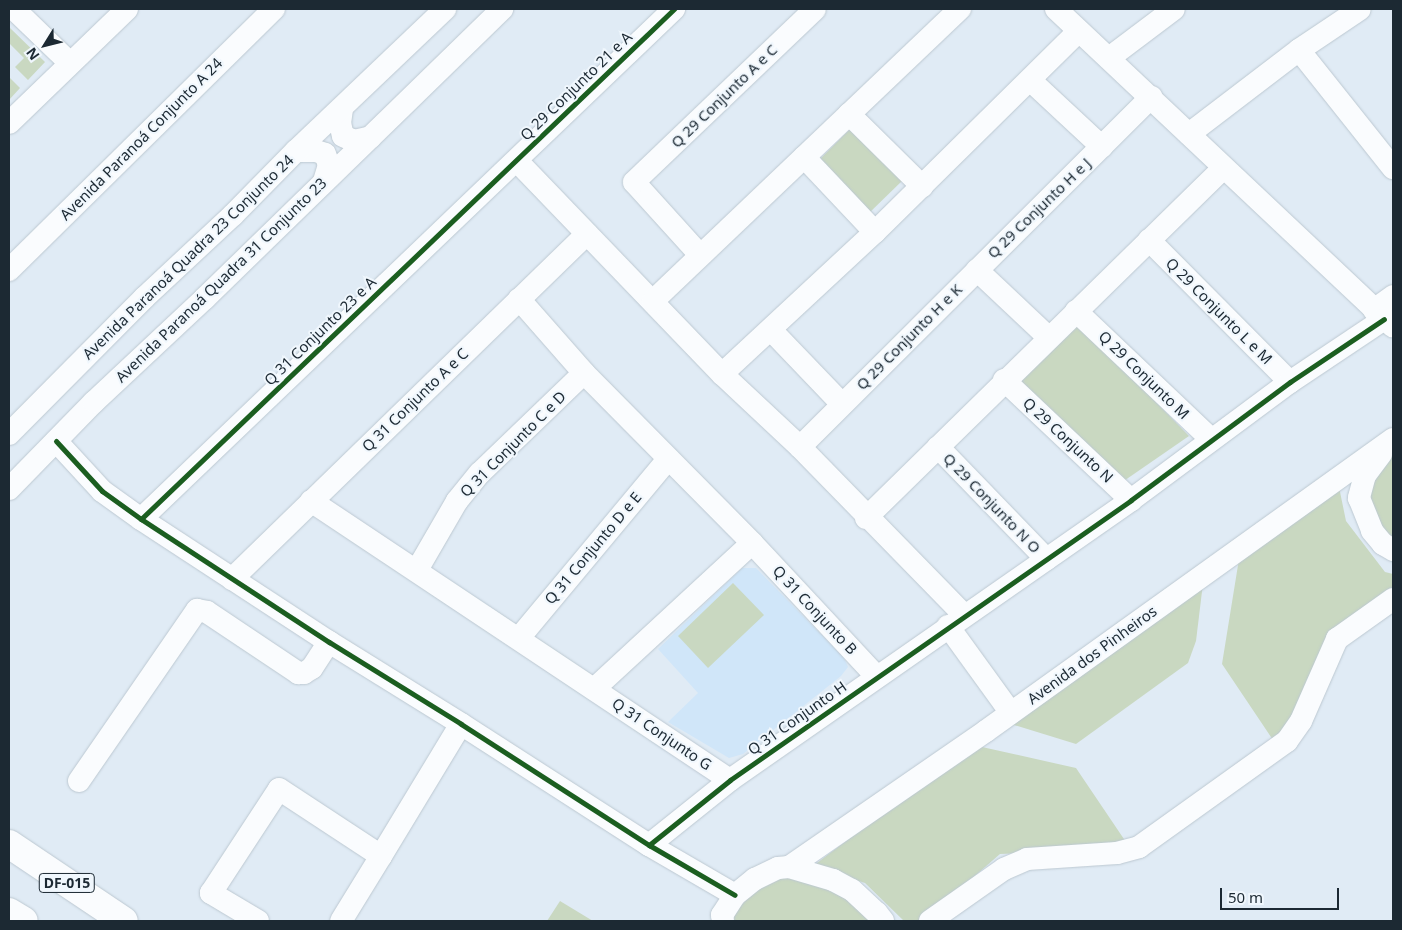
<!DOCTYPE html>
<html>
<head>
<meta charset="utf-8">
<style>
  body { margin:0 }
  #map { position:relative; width:1402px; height:930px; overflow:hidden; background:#e0ebf5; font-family:"Noto Sans",sans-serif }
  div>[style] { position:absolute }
  .built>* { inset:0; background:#d0e6f9 }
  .green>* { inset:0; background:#c9d8c1 }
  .roads { filter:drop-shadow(0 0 1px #bcc8d1) drop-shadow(0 0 1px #bcc8d1) }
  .minor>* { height:22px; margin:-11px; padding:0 11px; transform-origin:11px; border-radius:11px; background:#fafcfe }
  .major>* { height:28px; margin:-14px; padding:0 14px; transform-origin:14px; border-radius:14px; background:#fafcfe }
  .cycleway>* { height:5px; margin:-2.5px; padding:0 2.5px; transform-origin:2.5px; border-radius:2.5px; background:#1b5e20 }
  span { translate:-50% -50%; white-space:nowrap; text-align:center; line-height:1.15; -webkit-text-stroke:4px #f0f7fd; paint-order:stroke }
  .shield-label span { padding:1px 4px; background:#f0f7fd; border:1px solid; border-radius:4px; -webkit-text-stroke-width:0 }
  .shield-label { font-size:14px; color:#1c2933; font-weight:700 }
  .street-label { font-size:15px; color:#1c2933 }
  .frame { position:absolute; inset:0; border:10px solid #1c2933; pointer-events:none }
  .north { position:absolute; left:20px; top:20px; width:50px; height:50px; -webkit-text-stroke:4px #f0f7fd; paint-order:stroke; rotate:234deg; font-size:14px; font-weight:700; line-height:20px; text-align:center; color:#1c2933 }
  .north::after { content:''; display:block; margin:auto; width:18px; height:22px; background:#1c2933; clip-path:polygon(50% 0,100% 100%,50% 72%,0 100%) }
  .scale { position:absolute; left:1220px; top:888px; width:119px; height:22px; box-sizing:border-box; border:2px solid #1c2933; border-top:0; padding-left:6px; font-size:15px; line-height:18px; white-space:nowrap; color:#1c2933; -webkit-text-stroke:4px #f0f7fd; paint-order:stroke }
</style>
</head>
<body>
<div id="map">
  <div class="built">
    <i style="clip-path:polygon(742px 568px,756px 568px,844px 658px,848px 667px,841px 676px,743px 754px,729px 758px,668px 722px,698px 693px,658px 649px)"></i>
  </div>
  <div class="green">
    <i style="clip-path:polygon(9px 27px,45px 62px,28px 80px,15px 67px,24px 58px,9px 43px)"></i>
    <i style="clip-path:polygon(9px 77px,20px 88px,9px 100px)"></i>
    <i style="clip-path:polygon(853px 126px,904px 179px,866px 216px,815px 164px)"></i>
    <i style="clip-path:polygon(1074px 318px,1189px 436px,1118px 485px,1011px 381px)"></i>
    <i style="clip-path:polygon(1393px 451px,1393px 541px,1390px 539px,1366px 498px,1371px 475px)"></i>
    <i style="clip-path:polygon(1339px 487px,1346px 521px,1385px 572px,1393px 574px,1393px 595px,1340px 630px,1283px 755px,1222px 664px,1239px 559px)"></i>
    <i style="clip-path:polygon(1204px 575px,1196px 641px,1188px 663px,1076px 744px,1001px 721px)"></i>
    <i style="clip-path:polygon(733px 583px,764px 615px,708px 668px,678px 636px)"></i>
    <i style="clip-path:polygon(973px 745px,1076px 768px,1130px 848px,1000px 854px,923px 921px,904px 921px,865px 883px,813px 866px)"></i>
    <i style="clip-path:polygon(778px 874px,829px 884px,875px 921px,728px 921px,739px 898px)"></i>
    <i style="clip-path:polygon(560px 901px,593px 921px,547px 921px)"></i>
  </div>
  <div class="roads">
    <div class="minor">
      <i style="left:14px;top:9px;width:78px;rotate:44deg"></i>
      <i style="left:1056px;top:9px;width:463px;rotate:43.3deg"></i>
      <i style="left:1299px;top:50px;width:151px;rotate:51.5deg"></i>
      <i style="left:1109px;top:58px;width:81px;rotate:-37deg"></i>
      <i style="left:1030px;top:80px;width:98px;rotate:42.9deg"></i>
      <i style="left:342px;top:109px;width:14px;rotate:98deg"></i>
      <i style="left:340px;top:123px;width:13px;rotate:77deg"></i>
      <i style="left:343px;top:136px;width:12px;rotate:24deg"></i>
      <i style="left:354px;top:141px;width:17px;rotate:-13deg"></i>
      <i style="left:849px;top:114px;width:103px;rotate:44.6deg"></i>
      <i style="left:9px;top:123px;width:164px;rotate:-44deg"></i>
      <i style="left:1189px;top:134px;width:138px;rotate:-37.4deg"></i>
      <i style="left:1299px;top:50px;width:73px;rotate:-33.9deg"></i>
      <i style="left:296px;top:151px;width:20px"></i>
      <i style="left:316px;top:151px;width:9px;rotate:18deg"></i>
      <i style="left:325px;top:154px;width:12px;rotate:70deg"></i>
      <i style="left:329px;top:165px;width:17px;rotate:107deg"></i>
      <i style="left:804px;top:157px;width:103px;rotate:46.6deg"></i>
      <i style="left:517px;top:161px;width:296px;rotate:46.1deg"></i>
      <i style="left:722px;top:374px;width:107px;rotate:43.1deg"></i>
      <i style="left:800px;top:447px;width:235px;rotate:45.7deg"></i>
      <i style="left:1149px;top:240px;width:200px;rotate:45.2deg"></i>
      <i style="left:700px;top:255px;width:98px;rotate:-132.1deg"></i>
      <i style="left:634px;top:182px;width:250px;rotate:-43.7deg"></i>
      <i style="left:9px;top:270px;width:372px;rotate:-44.6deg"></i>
      <i style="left:977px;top:270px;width:98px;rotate:43.3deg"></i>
      <i style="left:519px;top:299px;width:98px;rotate:48.7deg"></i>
      <i style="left:584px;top:373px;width:239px;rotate:45.3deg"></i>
      <i style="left:752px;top:543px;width:183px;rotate:47deg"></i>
      <i style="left:653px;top:301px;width:424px;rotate:-43.6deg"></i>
      <i style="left:1374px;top:310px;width:24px;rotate:-36deg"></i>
      <i style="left:1076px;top:311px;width:186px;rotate:43.5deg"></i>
      <i style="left:771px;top:330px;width:103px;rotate:46.2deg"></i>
      <i style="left:722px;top:374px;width:209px;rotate:-42.9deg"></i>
      <i style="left:875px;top:232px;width:286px;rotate:-44.6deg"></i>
      <i style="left:1004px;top:380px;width:175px;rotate:43.4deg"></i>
      <i style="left:9px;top:434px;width:192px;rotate:-45.2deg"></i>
      <i style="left:144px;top:298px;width:122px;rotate:-43deg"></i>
      <i style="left:233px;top:215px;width:90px;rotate:-45.5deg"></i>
      <i style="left:296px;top:151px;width:206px;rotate:-43.6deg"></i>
      <i style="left:56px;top:441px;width:68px;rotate:47.4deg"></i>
      <i style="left:102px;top:491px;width:48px;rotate:35.7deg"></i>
      <i style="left:141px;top:519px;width:225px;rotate:33.2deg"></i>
      <i style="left:329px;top:642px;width:155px;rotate:31.8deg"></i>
      <i style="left:461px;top:724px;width:224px;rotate:32.8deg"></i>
      <i style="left:649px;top:845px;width:99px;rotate:30.2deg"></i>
      <i style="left:800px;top:447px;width:496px;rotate:-44.9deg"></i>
      <i style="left:938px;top:447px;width:156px;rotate:46deg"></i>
      <i style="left:1381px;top:454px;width:26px;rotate:127deg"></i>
      <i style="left:1365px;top:475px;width:24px;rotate:105deg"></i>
      <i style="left:1359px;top:498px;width:35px;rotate:68deg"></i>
      <i style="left:1372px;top:531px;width:17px;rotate:50deg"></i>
      <i style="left:1383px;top:544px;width:12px;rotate:31deg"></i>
      <i style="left:9px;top:489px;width:122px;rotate:-45.7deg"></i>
      <i style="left:94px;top:402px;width:151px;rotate:-43.1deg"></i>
      <i style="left:204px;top:299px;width:416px;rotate:-44.2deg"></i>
      <i style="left:311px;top:501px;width:503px;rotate:33.66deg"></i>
      <i style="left:866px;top:518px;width:500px;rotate:-44.4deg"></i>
      <i style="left:141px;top:519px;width:738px;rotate:-43.74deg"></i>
      <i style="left:417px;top:570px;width:80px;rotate:-59.9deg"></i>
      <i style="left:457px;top:501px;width:36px;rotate:-51deg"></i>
      <i style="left:480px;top:473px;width:144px;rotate:-43.9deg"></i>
      <i style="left:232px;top:579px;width:495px;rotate:-44.2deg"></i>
      <i style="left:948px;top:626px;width:107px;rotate:54.1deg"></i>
      <i style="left:519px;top:638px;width:233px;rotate:-50.2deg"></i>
      <i style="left:594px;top:689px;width:215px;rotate:-42.7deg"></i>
      <i style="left:79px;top:781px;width:208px;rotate:-55.4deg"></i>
      <i style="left:197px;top:610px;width:10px;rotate:11deg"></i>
      <i style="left:207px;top:612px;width:110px;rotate:33.8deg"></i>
      <i style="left:298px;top:673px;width:6px"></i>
      <i style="left:304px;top:673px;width:9px;rotate:-32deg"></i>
      <i style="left:312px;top:668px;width:31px;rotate:-57deg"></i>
      <i style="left:649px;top:845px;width:104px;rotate:-38.7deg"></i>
      <i style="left:730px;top:780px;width:489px;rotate:-34.9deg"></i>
      <i style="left:1131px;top:500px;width:198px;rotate:-36.6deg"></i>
      <i style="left:1290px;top:382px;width:113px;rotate:-33.8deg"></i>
      <i style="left:381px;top:856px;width:154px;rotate:-58.8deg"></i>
      <i style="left:789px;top:867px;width:239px;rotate:-34.6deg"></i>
      <i style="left:986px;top:731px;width:501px;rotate:-35.66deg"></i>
      <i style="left:258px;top:921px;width:55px;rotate:-149.2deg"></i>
      <i style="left:211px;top:893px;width:124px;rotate:-56.8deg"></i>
      <i style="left:279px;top:789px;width:122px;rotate:33.3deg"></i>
      <i style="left:381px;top:856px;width:76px;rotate:121.6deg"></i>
      <i style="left:723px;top:921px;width:6px;rotate:-99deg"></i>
      <i style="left:722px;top:915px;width:24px;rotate:-57deg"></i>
      <i style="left:735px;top:895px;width:26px;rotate:-39deg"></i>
      <i style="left:755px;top:879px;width:25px;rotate:-26deg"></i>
      <i style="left:778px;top:868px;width:11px;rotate:-5deg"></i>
      <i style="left:789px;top:867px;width:46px;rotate:16.5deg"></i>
      <i style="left:833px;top:880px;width:21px;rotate:28deg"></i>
      <i style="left:852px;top:890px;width:34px;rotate:43deg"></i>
      <i style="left:877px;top:913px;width:10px;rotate:53deg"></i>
      <i style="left:930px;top:921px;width:90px;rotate:-35.1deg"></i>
      <i style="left:1004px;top:869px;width:25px;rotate:-23deg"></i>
      <i style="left:1027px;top:859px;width:90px;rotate:-3.8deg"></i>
      <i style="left:1117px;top:853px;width:23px;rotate:-15deg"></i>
      <i style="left:1139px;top:847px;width:182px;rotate:-35.6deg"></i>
      <i style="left:1287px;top:741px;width:24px;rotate:-55deg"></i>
      <i style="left:1301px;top:721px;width:90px;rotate:-66.3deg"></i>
      <i style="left:1337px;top:639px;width:69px;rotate:-35.5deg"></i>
    </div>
    <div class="major">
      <i style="left:9px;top:844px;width:138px;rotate:33.8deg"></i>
      <i style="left:9px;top:912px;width:17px;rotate:31deg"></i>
    </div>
  </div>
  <div class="cycleway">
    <i style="left:56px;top:441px;width:68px;rotate:47.4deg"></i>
    <i style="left:102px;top:491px;width:48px;rotate:35.7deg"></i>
    <i style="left:141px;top:519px;width:225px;rotate:33.2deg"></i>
    <i style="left:329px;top:642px;width:155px;rotate:31.8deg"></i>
    <i style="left:461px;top:724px;width:224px;rotate:32.8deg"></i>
    <i style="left:649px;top:845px;width:99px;rotate:30.2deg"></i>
    <i style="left:141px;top:519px;width:738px;rotate:-43.74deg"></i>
    <i style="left:649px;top:845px;width:104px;rotate:-38.7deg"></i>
    <i style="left:730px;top:780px;width:489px;rotate:-34.9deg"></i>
    <i style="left:1131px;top:500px;width:198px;rotate:-36.6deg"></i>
    <i style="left:1290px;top:382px;width:113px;rotate:-33.8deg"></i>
  </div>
  <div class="shield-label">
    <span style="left:67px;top:883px">DF-015</span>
  </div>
  <div class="street-label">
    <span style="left:576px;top:86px;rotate:-44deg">Q 29 Conjunto 21 e A</span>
    <span style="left:724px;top:96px;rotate:-44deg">Q 29 Conjunto A e C</span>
    <span style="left:141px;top:139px;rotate:-45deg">Avenida Paranoá Conjunto A 24</span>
    <span style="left:1039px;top:208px;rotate:-44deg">Q 29 Conjunto H e J</span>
    <span style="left:188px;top:257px;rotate:-44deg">Avenida Paranoá Quadra 23 Conjunto 24</span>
    <span style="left:221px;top:280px;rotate:-44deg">Avenida Paranoá Quadra 31 Conjunto 23</span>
    <span style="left:1219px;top:311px;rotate:45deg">Q 29 Conjunto L e M</span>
    <span style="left:320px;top:331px;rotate:-44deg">Q 31 Conjunto 23 e A</span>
    <span style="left:909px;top:337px;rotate:-45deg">Q 29 Conjunto H e K</span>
    <span style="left:1144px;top:375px;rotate:44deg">Q 29 Conjunto M</span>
    <span style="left:415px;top:400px;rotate:-44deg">Q 31 Conjunto A e C</span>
    <span style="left:1068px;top:440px;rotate:43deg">Q 29 Conjunto N</span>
    <span style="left:513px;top:444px;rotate:-45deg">Q 31 Conjunto C e D</span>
    <span style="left:992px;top:503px;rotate:46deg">Q 29 Conjunto N O</span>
    <span style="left:593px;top:548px;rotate:-50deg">Q 31 Conjunto D e E</span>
    <span style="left:815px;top:610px;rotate:47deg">Q 31 Conjunto B</span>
    <span style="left:1092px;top:655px;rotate:-36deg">Avenida dos Pinheiros</span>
    <span style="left:797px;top:718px;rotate:-35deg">Q 31 Conjunto H</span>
    <span style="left:662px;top:734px;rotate:34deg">Q 31 Conjunto G</span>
  </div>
  <div class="frame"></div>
  <div class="north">N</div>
  <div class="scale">50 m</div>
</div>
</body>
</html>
